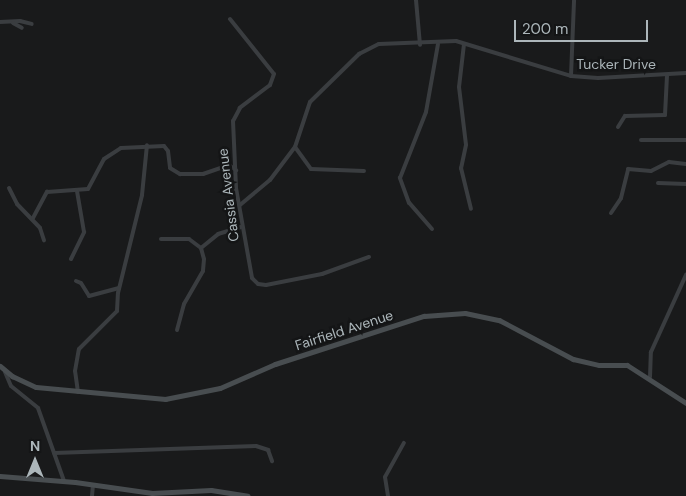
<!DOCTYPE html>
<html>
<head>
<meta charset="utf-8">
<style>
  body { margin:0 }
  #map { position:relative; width:686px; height:496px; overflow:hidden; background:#191a1b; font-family:"DM Sans",sans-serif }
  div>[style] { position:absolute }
  .street>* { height:4px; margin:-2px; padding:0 2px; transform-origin:2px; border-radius:2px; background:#3a3d40 }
  .secondary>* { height:5px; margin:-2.5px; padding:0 2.5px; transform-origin:2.5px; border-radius:2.5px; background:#484d50 }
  span { translate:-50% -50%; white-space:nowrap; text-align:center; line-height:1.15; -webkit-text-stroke:5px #141516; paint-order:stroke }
  .street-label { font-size:14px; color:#acb6ba }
  .north { position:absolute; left:10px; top:436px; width:50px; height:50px; -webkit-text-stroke:4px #141516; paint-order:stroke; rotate:0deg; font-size:14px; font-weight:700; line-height:20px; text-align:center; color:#acb6ba }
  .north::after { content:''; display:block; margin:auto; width:18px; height:22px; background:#acb6ba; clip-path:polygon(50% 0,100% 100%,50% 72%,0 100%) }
  .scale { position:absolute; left:514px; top:20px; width:134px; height:22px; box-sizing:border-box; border:2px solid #acb6ba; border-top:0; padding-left:6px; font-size:15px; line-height:18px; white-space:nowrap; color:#acb6ba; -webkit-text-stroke:4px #141516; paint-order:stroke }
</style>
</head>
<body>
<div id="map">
  <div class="street">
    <i style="left:416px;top:0;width:45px;rotate:84.9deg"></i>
    <i style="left:230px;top:19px;width:70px;rotate:51.3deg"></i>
    <i style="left:274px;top:74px;width:12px;rotate:110deg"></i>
    <i style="left:270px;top:85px;width:38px;rotate:143deg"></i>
    <i style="left:240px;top:108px;width:15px;rotate:118deg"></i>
    <i style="left:233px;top:121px;width:67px;rotate:87.4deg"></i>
    <i style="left:236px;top:188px;width:91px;rotate:79.9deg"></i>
    <i style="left:252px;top:278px;width:8px;rotate:45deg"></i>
    <i style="left:258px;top:284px;width:8px;rotate:7deg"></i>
    <i style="left:266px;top:285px;width:57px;rotate:-11.1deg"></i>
    <i style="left:322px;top:274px;width:50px;rotate:-19.9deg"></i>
    <i style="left:0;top:22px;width:20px;rotate:-3deg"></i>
    <i style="left:20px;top:21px;width:12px;rotate:14deg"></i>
    <i style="left:13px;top:23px;width:10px;rotate:29deg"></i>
    <i style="left:464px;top:44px;width:43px;rotate:96.6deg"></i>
    <i style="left:459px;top:87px;width:58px;rotate:83.1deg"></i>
    <i style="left:466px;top:145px;width:24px;rotate:102deg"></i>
    <i style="left:461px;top:168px;width:42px;rotate:76.3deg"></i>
    <i style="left:571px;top:76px;width:76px;rotate:-87.7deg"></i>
    <i style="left:618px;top:127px;width:13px;rotate:-58deg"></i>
    <i style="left:625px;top:116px;width:40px;rotate:-1.4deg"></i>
    <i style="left:665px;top:115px;width:40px;rotate:-87.1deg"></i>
    <i style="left:641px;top:140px;width:45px"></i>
    <i style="left:295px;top:147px;width:27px;rotate:54deg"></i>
    <i style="left:311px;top:169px;width:53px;rotate:2.2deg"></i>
    <i style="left:658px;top:183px;width:28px;rotate:2deg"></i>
    <i style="left:9px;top:188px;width:18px;rotate:63deg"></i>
    <i style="left:17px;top:204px;width:33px;rotate:46deg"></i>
    <i style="left:40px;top:228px;width:13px;rotate:72deg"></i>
    <i style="left:240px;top:205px;width:39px;rotate:-40deg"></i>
    <i style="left:270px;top:180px;width:41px;rotate:-52.9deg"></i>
    <i style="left:295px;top:147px;width:47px;rotate:-71.6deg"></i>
    <i style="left:310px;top:102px;width:69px;rotate:-44.4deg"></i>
    <i style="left:359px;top:54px;width:22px;rotate:-27deg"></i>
    <i style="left:379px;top:44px;width:77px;rotate:-2.2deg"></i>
    <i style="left:456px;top:41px;width:120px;rotate:16.9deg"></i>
    <i style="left:571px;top:76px;width:27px;rotate:4deg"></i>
    <i style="left:598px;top:78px;width:88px;rotate:-3.3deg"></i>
    <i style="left:611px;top:213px;width:18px;rotate:-56deg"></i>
    <i style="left:621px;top:198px;width:30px;rotate:-76deg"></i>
    <i style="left:628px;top:169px;width:23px;rotate:5deg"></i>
    <i style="left:651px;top:171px;width:20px;rotate:-27deg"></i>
    <i style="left:669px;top:162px;width:17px;rotate:7deg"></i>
    <i style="left:33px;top:218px;width:30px;rotate:-62deg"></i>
    <i style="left:47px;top:192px;width:41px;rotate:-4.2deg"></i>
    <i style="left:88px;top:189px;width:34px;rotate:-62deg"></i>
    <i style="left:104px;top:159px;width:20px;rotate:-33deg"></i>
    <i style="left:121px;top:148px;width:43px;rotate:-2.7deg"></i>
    <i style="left:164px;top:146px;width:6px;rotate:51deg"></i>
    <i style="left:168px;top:151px;width:17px;rotate:83deg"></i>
    <i style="left:170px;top:168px;width:12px;rotate:31deg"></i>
    <i style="left:180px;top:174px;width:23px"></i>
    <i style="left:203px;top:174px;width:28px;rotate:-19deg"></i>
    <i style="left:229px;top:165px;width:9px;rotate:36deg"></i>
    <i style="left:432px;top:229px;width:35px;rotate:-131deg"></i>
    <i style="left:409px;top:203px;width:27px;rotate:-110deg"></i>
    <i style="left:400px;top:178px;width:71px;rotate:-68.5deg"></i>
    <i style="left:426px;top:112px;width:69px;rotate:-80deg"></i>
    <i style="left:161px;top:239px;width:28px"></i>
    <i style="left:189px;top:239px;width:15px;rotate:37deg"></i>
    <i style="left:201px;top:248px;width:11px;rotate:75deg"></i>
    <i style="left:204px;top:259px;width:12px;rotate:95deg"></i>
    <i style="left:203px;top:271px;width:38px;rotate:120deg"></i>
    <i style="left:184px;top:304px;width:27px;rotate:105deg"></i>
    <i style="left:201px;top:248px;width:22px;rotate:-39deg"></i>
    <i style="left:218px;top:234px;width:24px;rotate:-17deg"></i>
    <i style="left:71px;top:259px;width:30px;rotate:-64deg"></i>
    <i style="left:84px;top:232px;width:42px;rotate:-99.7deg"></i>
    <i style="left:76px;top:281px;width:5px;rotate:22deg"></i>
    <i style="left:81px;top:283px;width:15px;rotate:58deg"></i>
    <i style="left:89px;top:296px;width:31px;rotate:-15deg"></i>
    <i style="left:5px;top:372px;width:15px;rotate:67deg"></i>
    <i style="left:11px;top:386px;width:35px;rotate:39deg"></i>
    <i style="left:38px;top:408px;width:77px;rotate:70.4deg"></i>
    <i style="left:650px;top:377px;width:25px;rotate:-88deg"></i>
    <i style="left:651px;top:352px;width:85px;rotate:-65.6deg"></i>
    <i style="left:78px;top:392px;width:21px;rotate:-98deg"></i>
    <i style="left:75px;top:371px;width:22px;rotate:-80deg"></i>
    <i style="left:79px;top:349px;width:54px;rotate:-45deg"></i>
    <i style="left:117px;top:311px;width:18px;rotate:-87deg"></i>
    <i style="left:118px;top:293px;width:101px;rotate:-76.2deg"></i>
    <i style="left:142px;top:195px;width:50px;rotate:-84.3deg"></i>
    <i style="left:54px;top:453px;width:202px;rotate:-2deg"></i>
    <i style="left:256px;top:446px;width:13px;rotate:18deg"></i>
    <i style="left:268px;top:450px;width:12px;rotate:70deg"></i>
    <i style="left:92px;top:496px;width:11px;rotate:-85deg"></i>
    <i style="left:388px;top:496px;width:19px;rotate:-99deg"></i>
    <i style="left:385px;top:477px;width:39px;rotate:-61deg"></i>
  </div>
  <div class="secondary">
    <i style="left:0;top:366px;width:16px;rotate:40deg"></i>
    <i style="left:12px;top:376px;width:26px;rotate:25deg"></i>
    <i style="left:36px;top:387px;width:130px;rotate:5.3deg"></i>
    <i style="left:165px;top:399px;width:56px;rotate:-11.3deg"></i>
    <i style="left:220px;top:388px;width:60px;rotate:-23.6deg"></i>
    <i style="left:275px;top:364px;width:157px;rotate:-17.9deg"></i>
    <i style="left:424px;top:316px;width:41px;rotate:-4.2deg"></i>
    <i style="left:465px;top:313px;width:35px;rotate:12deg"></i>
    <i style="left:499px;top:320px;width:84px;rotate:27.8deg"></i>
    <i style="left:573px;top:359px;width:27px;rotate:13deg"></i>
    <i style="left:599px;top:365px;width:28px"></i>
    <i style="left:627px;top:365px;width:70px;rotate:32.8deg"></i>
    <i style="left:0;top:476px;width:75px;rotate:4.6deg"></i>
    <i style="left:75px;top:482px;width:78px;rotate:8.1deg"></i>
    <i style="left:152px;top:493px;width:59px;rotate:-2.9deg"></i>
    <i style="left:211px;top:490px;width:37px;rotate:9deg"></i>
  </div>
  <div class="street-label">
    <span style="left:616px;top:64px">Tucker Drive</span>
    <span style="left:228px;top:195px;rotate:-97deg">Cassia Avenue</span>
    <span style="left:344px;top:330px;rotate:-18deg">Fairfield Avenue</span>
  </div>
  <div class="north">N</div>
  <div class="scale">200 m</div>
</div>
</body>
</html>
